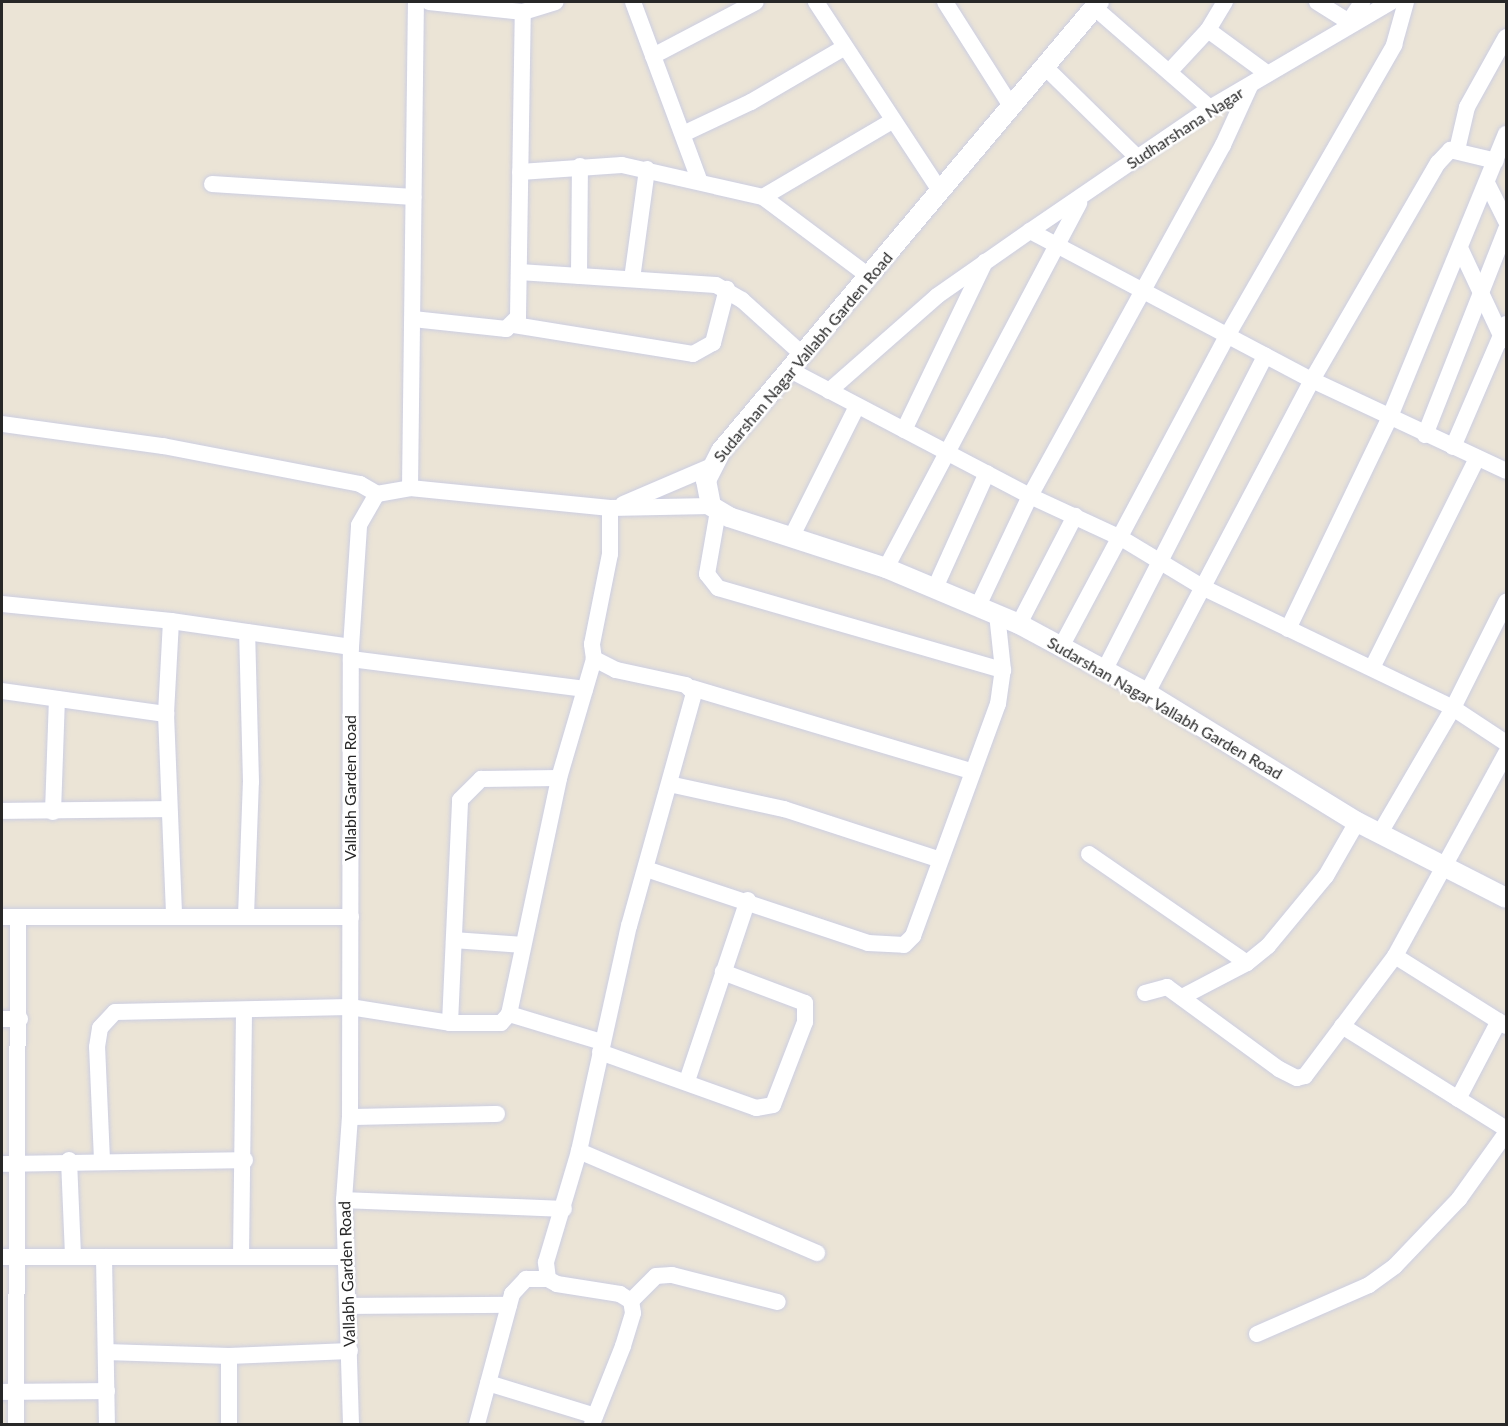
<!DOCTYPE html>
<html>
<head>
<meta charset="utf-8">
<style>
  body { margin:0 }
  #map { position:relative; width:1508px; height:1426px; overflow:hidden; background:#ebe4d6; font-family:Lato,sans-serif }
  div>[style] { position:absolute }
  .roads { filter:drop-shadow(0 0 2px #cccee2) drop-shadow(0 0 2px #cccee2) }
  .minor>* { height:16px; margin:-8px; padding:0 8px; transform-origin:8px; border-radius:8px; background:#fff }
  .tertiary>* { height:20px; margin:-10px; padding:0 10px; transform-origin:10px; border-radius:10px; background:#fff }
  span { translate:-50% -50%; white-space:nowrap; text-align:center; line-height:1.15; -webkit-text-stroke:5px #fff; paint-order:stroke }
  .street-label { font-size:16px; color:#272727 }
  .frame { position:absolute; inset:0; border:3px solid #272727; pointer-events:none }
</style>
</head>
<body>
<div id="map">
  <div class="roads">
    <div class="minor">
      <i style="left:429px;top:2px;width:95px;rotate:6.1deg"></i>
      <i style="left:523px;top:12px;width:34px;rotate:-17deg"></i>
      <i style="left:633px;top:2px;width:192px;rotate:69.6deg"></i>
      <i style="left:816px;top:2px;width:226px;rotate:56.7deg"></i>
      <i style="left:945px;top:2px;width:123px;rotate:57.6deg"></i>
      <i style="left:1317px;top:2px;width:38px;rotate:32deg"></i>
      <i style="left:1095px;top:8px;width:152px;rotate:41deg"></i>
      <i style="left:1346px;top:26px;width:29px;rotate:-56deg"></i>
      <i style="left:1208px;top:30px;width:74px;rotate:36.3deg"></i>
      <i style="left:653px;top:56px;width:116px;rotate:-27.7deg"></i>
      <i style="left:1044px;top:66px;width:132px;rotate:44.4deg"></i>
      <i style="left:1169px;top:72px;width:57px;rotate:-47.1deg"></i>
      <i style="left:1208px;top:30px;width:33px;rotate:-59deg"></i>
      <i style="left:683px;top:134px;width:75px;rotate:-25.2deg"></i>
      <i style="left:751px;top:102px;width:109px;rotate:-30.3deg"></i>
      <i style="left:1457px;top:150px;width:44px;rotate:-76.9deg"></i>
      <i style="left:1467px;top:107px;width:80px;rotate:-60.9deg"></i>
      <i style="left:520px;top:172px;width:102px;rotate:-3.9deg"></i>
      <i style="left:622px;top:165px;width:145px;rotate:12.8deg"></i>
      <i style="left:763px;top:197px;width:134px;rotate:36.8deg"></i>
      <i style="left:1487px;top:183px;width:42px;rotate:63.4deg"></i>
      <i style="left:212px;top:184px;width:202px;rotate:3.7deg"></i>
      <i style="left:763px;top:197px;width:150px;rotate:-30.5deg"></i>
      <i style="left:1030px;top:231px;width:218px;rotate:-34.3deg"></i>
      <i style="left:1210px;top:108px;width:210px;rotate:-30.4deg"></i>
      <i style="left:1460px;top:248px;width:102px;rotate:64.9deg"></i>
      <i style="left:519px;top:272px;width:197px;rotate:3.8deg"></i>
      <i style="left:716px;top:285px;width:30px;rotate:30deg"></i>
      <i style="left:742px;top:300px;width:82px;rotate:42deg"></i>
      <i style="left:579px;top:276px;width:110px;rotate:-89.5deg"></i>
      <i style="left:632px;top:279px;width:111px;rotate:-82.2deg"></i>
      <i style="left:413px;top:319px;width:94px;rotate:6.1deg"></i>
      <i style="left:506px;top:329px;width:17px;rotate:-45deg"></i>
      <i style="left:518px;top:317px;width:305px;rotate:-89.1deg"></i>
      <i style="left:514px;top:325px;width:181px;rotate:9.2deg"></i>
      <i style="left:693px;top:354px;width:23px;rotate:-29deg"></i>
      <i style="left:713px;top:343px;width:56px;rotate:-75.5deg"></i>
      <i style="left:790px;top:370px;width:271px;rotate:27.7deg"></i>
      <i style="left:1030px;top:496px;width:100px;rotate:24.8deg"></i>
      <i style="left:1121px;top:538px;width:97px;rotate:31.1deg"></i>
      <i style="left:1204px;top:588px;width:276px;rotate:25.7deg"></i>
      <i style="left:1453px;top:708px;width:64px;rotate:33.4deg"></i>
      <i style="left:829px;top:391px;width:144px;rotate:-41.3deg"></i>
      <i style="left:937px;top:296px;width:113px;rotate:-35deg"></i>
      <i style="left:1030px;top:231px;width:319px;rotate:27.9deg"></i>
      <i style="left:1312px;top:380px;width:214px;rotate:25.1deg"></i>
      <i style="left:2px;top:424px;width:162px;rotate:7.8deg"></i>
      <i style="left:163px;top:446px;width:201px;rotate:10.9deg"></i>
      <i style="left:360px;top:484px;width:20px;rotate:30deg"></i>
      <i style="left:904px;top:430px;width:187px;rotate:-64.3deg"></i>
      <i style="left:1425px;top:435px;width:221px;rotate:-68.5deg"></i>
      <i style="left:1453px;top:447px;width:134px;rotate:-66.7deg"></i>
      <i style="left:410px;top:488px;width:486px;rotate:-89.3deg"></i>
      <i style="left:623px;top:504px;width:97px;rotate:-23.1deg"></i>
      <i style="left:718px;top:511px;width:64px;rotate:99.9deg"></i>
      <i style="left:707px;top:574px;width:18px;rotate:52deg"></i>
      <i style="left:718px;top:588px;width:297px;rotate:16.1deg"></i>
      <i style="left:792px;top:536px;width:145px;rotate:-63.4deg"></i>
      <i style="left:886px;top:568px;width:413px;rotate:-62.1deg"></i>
      <i style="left:935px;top:588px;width:126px;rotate:-65.7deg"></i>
      <i style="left:2px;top:604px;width:170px;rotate:5.7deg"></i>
      <i style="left:171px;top:621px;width:182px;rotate:8.2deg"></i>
      <i style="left:978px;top:606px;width:122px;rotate:-64.7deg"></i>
      <i style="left:1030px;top:496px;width:401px;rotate:-61.2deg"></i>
      <i style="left:1223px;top:145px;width:65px;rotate:-65.4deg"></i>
      <i style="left:171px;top:621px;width:93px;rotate:93.1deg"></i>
      <i style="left:166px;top:714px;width:201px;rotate:87.7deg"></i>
      <i style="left:1019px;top:624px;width:122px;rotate:-62.6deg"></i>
      <i style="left:1288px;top:629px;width:233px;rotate:-64.3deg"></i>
      <i style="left:1389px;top:419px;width:308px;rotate:-67.7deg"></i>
      <i style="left:1061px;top:647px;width:353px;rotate:-61.9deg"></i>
      <i style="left:1227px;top:336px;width:336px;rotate:-60.1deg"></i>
      <i style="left:1394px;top:45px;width:45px;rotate:-74.4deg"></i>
      <i style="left:351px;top:659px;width:236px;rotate:7.3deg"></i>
      <i style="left:1372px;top:668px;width:235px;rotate:-63.4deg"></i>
      <i style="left:1105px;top:669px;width:352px;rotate:-62.9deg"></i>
      <i style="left:692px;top:688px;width:293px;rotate:16.6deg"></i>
      <i style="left:2px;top:691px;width:166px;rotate:8deg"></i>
      <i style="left:1147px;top:693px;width:354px;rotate:-62.2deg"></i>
      <i style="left:1312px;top:380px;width:251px;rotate:-59.9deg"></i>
      <i style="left:1438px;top:163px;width:18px;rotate:-47deg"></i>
      <i style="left:1450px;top:150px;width:47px;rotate:13.4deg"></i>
      <i style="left:669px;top:784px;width:118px;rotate:12.3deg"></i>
      <i style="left:784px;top:809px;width:162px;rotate:18deg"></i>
      <i style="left:2px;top:811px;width:165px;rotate:-0.7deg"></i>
      <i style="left:53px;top:812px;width:113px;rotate:-88deg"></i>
      <i style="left:1380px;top:833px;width:145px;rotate:-59.7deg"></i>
      <i style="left:1453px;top:708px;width:119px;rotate:-63.4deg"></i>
      <i style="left:1089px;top:854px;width:192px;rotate:34.6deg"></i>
      <i style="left:646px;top:869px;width:234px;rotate:18.4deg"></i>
      <i style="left:868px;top:943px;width:36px;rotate:3deg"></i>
      <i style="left:904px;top:945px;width:13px;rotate:-45deg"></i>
      <i style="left:913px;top:936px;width:247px;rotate:-69.9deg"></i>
      <i style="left:998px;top:704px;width:34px;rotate:-82deg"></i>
      <i style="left:1003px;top:670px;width:56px;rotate:-96.1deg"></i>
      <i style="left:246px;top:916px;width:134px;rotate:-87.9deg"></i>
      <i style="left:251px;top:782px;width:150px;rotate:-91.5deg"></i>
      <i style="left:2px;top:917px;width:349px"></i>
      <i style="left:454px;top:940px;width:69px;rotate:4.1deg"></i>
      <i style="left:1395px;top:956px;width:131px;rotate:32.2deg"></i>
      <i style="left:1145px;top:993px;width:23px;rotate:-15deg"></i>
      <i style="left:1167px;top:987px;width:139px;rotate:36.2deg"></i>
      <i style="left:1279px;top:1069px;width:20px;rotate:27deg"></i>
      <i style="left:1297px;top:1078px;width:8px;rotate:-14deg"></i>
      <i style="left:1305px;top:1076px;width:150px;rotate:-53.1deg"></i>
      <i style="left:1395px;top:956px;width:231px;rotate:-61.3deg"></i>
      <i style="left:1182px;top:997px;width:73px;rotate:-27.6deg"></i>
      <i style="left:1247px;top:963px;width:27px;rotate:-39deg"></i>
      <i style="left:1268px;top:946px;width:91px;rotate:-50.4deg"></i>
      <i style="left:1326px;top:876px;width:62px;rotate:-60.1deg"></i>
      <i style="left:509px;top:1014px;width:97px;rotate:16.8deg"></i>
      <i style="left:2px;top:1019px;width:18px"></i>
      <i style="left:450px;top:1023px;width:223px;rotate:-87.4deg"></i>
      <i style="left:460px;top:800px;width:30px;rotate:-45deg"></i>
      <i style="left:481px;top:779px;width:78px;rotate:-0.7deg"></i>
      <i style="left:559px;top:778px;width:124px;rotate:-73.6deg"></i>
      <i style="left:1342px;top:1026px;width:194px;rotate:32.1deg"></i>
      <i style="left:600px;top:1052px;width:166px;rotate:19.7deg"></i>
      <i style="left:756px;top:1108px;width:17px;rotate:-10deg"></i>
      <i style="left:773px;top:1105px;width:89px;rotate:-68.9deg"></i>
      <i style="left:805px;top:1022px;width:19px;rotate:-90deg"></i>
      <i style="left:805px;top:1003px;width:88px;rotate:-159.3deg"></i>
      <i style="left:687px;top:1081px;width:191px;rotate:-71.4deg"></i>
      <i style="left:1458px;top:1099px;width:88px;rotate:-62.3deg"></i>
      <i style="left:350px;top:1117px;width:147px;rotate:-1.2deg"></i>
      <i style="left:579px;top:1151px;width:259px;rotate:23.2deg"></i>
      <i style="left:69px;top:1160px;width:97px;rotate:87.6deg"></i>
      <i style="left:102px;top:1160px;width:113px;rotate:-92.5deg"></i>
      <i style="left:97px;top:1047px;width:19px;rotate:-81deg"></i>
      <i style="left:100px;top:1028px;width:22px;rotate:-47deg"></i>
      <i style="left:115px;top:1012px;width:235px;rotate:-1.2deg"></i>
      <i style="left:350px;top:1007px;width:101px;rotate:9.1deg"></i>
      <i style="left:450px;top:1023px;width:51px"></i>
      <i style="left:501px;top:1023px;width:12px;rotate:-48deg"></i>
      <i style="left:509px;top:1014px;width:241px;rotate:-78deg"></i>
      <i style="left:2px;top:1164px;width:243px;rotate:-0.9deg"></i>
      <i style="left:344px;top:1200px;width:220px;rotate:2.3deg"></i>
      <i style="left:2px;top:1257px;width:344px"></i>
      <i style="left:104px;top:1257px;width:167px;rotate:89deg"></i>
      <i style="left:241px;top:1257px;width:245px;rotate:-89.3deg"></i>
      <i style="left:631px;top:1301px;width:35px;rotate:-45deg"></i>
      <i style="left:656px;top:1276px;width:16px;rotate:-4deg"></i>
      <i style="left:672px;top:1275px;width:109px;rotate:14.3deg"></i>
      <i style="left:348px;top:1306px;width:161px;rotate:-0.4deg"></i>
      <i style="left:1257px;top:1334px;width:122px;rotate:-23.6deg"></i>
      <i style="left:1369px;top:1285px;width:32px;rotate:-36deg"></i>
      <i style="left:1395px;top:1266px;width:93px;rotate:-46.3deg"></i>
      <i style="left:1459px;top:1199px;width:81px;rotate:-54.5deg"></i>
      <i style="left:106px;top:1352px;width:123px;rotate:1.9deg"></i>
      <i style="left:229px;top:1356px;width:121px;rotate:-2.4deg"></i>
      <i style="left:229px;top:1356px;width:68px;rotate:90deg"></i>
      <i style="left:488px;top:1383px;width:112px;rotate:17.1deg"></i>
      <i style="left:2px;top:1392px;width:105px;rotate:-0.5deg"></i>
      <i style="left:16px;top:1424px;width:506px;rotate:-89.77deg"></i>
      <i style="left:351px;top:1424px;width:224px;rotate:-91.8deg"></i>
      <i style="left:344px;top:1200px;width:83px;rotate:-85.9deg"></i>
      <i style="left:350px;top:1117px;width:470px;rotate:-89.9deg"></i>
      <i style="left:351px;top:647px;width:122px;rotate:-86.2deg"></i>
      <i style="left:359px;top:525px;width:36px;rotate:-60deg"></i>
      <i style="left:377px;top:494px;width:34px;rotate:-10deg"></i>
      <i style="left:410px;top:488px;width:201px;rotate:5.7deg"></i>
      <i style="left:610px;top:508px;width:101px;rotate:-1.1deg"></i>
      <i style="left:477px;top:1424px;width:135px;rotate:-74.9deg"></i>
      <i style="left:512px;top:1294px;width:21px;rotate:-47deg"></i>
      <i style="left:526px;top:1279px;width:22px"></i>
      <i style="left:592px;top:1424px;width:84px;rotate:-68.3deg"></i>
      <i style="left:623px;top:1346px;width:34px;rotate:-73deg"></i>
      <i style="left:633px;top:1313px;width:12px;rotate:-99deg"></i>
      <i style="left:631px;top:1301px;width:13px;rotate:-148deg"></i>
      <i style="left:620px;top:1294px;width:64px;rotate:-171deg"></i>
      <i style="left:557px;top:1284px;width:10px;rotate:-151deg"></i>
      <i style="left:548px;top:1279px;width:17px;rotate:-97deg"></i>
      <i style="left:546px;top:1262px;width:116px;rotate:-73.4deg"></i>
      <i style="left:579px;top:1151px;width:230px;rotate:-77.5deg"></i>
      <i style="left:629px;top:926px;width:242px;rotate:-74.4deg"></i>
      <i style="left:694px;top:693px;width:11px;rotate:-135deg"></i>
      <i style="left:686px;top:685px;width:72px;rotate:-167.9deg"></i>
      <i style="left:616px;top:670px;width:25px;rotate:-153deg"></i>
      <i style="left:594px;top:659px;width:15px;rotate:-98deg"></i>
      <i style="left:592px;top:644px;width:92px;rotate:-78.7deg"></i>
      <i style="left:610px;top:554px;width:46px;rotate:-90deg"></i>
    </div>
    <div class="tertiary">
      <i style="left:1099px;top:2px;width:587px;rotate:130.09deg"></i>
      <i style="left:721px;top:451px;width:33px;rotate:117deg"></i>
      <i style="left:706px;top:480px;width:26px;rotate:79deg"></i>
      <i style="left:711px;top:506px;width:21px;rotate:31deg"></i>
      <i style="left:729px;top:517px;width:165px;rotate:18deg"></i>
      <i style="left:886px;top:568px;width:144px;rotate:22.8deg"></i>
      <i style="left:1019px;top:624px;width:145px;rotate:28.3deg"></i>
      <i style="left:1147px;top:693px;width:246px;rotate:31.6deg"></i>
      <i style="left:1357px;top:822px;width:167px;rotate:27deg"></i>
    </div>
  </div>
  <div class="street-label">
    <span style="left:1185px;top:128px;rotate:-33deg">Sudharshana Nagar</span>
    <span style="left:803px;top:357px;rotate:-50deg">Sudarshan Nagar Vallabh Garden Road</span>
    <span style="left:1165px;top:708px;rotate:30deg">Sudarshan Nagar Vallabh Garden Road</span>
    <span style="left:350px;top:788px;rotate:-90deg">Vallabh Garden Road</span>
    <span style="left:347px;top:1274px;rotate:-92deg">Vallabh Garden Road</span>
  </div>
  <div class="frame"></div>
</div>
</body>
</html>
